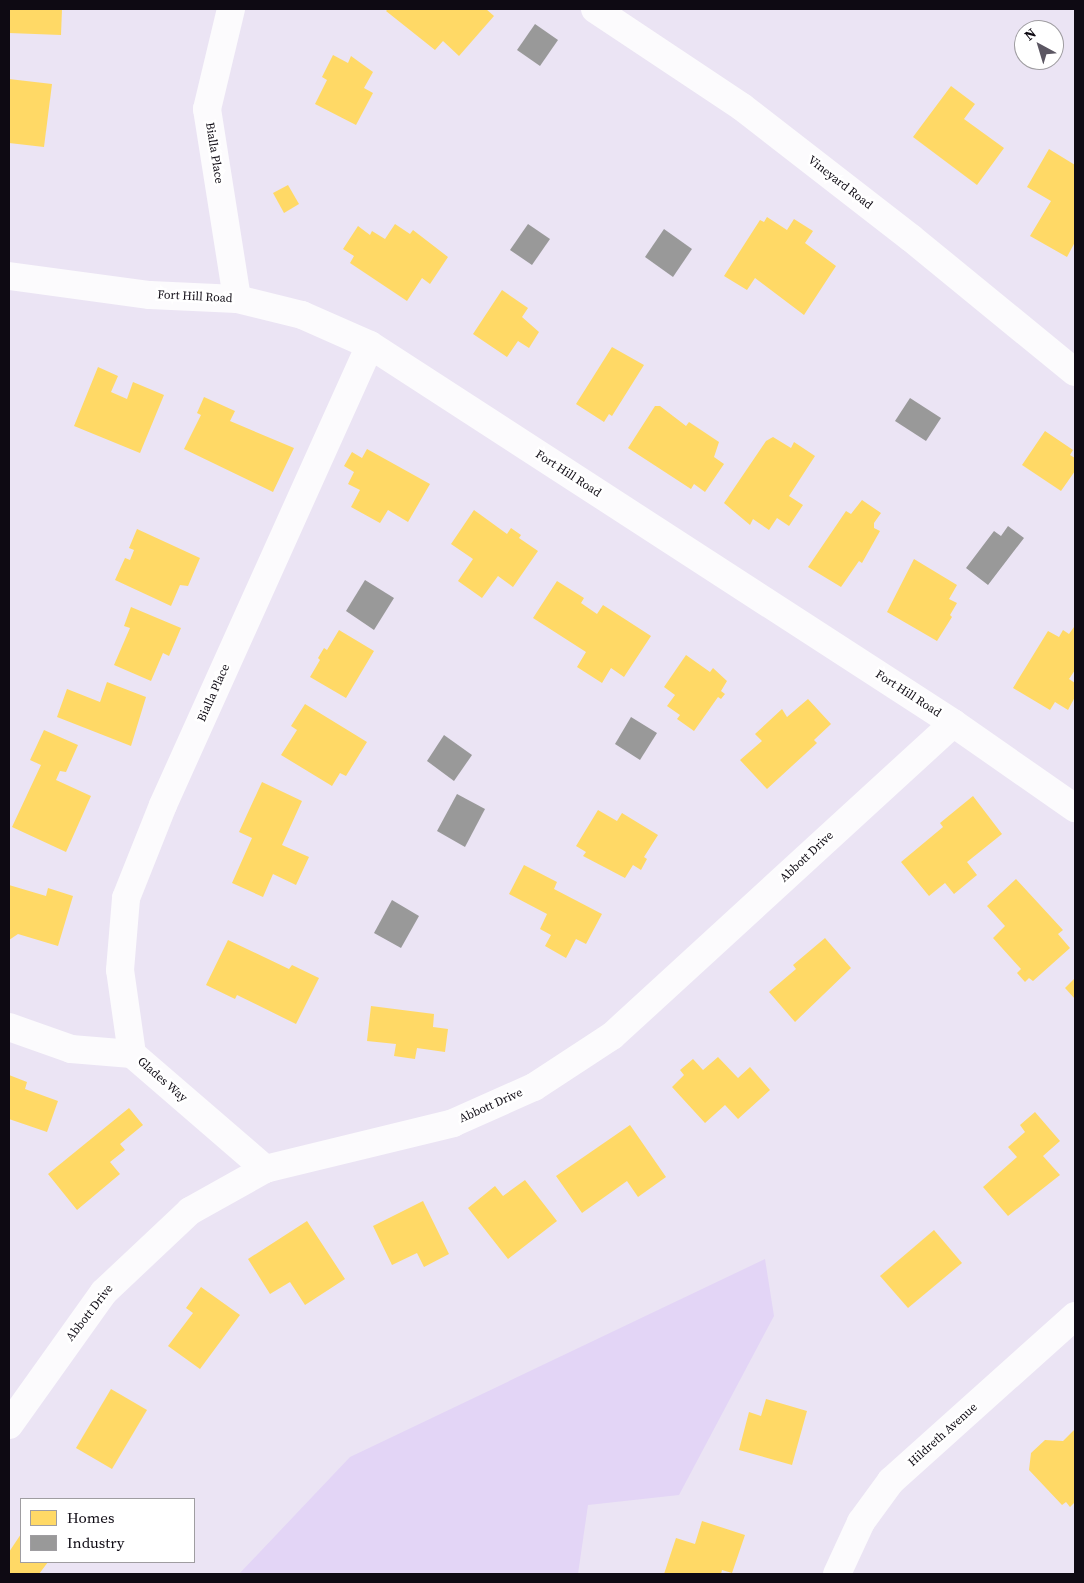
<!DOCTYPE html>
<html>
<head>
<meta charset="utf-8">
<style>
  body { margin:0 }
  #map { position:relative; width:1084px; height:1583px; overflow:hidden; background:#ebe4f4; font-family:"Source Serif 4",serif }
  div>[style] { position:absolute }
  .green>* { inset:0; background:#e3d5f6 }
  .homes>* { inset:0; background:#ffd966 }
  .industry>* { inset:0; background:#999 }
  .minor>* { height:28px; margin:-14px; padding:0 14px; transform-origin:14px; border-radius:14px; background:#fcfbfd }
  span { translate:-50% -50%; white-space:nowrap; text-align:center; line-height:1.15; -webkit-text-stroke:5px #fff; paint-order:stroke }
  .street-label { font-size:12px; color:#0e0a13 }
  .frame { position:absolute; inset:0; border:10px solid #0e0a13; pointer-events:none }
  .legend { position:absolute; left:20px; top:1498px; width:175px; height:65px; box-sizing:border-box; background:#fff; border:1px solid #9f9da1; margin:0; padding:6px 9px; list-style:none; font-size:15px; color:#0e0a13 }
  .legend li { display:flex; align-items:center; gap:10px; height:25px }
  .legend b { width:25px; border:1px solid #9f9da1 }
  .north { position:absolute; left:1014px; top:20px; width:50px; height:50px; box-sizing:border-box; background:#fff; border:1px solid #9f9da1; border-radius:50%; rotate:321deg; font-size:14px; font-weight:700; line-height:20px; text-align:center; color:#0e0a13 }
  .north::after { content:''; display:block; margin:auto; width:18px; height:22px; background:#5b5662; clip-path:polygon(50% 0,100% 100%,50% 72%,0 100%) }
</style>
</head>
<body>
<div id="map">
  <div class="green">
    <i style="clip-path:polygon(765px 1259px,774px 1316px,679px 1495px,588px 1505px,578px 1574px,239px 1574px,350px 1457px)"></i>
  </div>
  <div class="homes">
    <i style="clip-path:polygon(9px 9px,62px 9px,61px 35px,9px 33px)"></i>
    <i style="clip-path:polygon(388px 9px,486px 9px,494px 16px,459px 56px,443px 41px,435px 50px,386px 11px)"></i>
    <i style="clip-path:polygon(333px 55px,348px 63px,351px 56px,373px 72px,364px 88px,373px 93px,356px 125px,315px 104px,327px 80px,322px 77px)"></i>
    <i style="clip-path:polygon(9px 79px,52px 84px,44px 147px,9px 143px)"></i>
    <i style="clip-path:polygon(951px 86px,975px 104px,964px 119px,1004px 148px,977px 185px,913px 137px)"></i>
    <i style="clip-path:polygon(1049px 149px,1075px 165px,1075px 242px,1067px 257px,1030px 236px,1051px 201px,1027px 187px)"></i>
    <i style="clip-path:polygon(288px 185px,299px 204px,284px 213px,273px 193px)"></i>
    <i style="clip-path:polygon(767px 217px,787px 230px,794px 219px,813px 231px,805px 243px,836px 266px,804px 315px,755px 278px,747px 290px,724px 276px,760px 220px,764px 222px)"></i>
    <i style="clip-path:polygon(395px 224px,410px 234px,413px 230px,448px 257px,430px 284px,422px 278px,407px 301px,350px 263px,354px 256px,343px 249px,358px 226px,370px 235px,372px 231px,385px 239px)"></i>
    <i style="clip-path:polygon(502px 290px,528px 308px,522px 317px,539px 332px,529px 348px,518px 341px,507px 357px,473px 334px)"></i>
    <i style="clip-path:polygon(612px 347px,644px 365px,612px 416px,609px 414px,604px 422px,576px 404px)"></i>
    <i style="clip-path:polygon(98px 367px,118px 376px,111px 392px,127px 399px,133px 382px,164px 395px,140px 453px,74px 426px)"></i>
    <i style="clip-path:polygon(204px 397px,235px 411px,230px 421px,294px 448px,273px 492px,184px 449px,201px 415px,197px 413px)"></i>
    <i style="clip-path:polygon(655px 406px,660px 406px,686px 426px,689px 422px,719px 442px,714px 457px,724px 464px,705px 492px,694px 484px,691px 489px,628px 448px)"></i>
    <i style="clip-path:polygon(1045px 431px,1073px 450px,1070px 455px,1075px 458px,1075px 471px,1061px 491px,1022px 465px)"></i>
    <i style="clip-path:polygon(773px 437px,791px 448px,794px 442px,815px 456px,789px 496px,803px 505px,789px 526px,777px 518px,769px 530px,753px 519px,750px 525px,724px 503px,766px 441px)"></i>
    <i style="clip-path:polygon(367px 449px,430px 484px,408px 522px,388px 510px,380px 523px,351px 507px,360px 490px,348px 484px,354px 472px,344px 466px,352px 452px,362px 458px)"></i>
    <i style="clip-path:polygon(862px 500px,881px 513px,874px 523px,874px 528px,880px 531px,862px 563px,859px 561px,841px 587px,808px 567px,846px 511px,851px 514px)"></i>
    <i style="clip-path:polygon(474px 510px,507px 534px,511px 528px,521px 535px,519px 538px,538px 551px,513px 587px,498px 576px,482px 598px,458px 581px,473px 559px,451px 544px)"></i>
    <i style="clip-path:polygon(137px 529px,200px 558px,188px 586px,180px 585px,171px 606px,115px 580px,125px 558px,130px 560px,134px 550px,129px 548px)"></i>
    <i style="clip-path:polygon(914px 559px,957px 585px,949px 599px,957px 603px,950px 615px,952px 617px,937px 641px,887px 612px)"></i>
    <i style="clip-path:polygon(557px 581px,584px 598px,581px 603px,597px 614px,603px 605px,651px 636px,624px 677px,611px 668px,602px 683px,577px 667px,586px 652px,533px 618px)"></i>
    <i style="clip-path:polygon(131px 607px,181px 628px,169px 656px,163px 653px,151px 681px,114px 665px,130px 628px,124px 626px)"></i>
    <i style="clip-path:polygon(1074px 627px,1075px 670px,1069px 679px,1075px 683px,1075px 697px,1068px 710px,1055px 702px,1050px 710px,1013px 688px,1048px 631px,1059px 637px,1063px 630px,1069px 634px)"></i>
    <i style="clip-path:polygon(339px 630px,374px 651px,346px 698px,310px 677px,320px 660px,318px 658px,324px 648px,327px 650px)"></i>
    <i style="clip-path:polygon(686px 655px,710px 672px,713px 668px,727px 681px,721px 691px,725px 694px,721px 699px,718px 697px,694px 731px,677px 719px,680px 715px,667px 706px,675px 695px,664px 687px)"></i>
    <i style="clip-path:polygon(107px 682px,146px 697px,131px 746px,57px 717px,67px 689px,100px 702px)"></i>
    <i style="clip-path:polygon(808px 699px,831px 724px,814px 740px,817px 743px,767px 789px,740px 760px,762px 741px,755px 734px,782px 709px,787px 717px)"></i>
    <i style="clip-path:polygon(305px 704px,367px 742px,346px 776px,340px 773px,332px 786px,281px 755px,297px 730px,291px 726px)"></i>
    <i style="clip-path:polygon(44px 730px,78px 745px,66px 772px,60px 771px,56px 780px,91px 796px,66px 852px,12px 827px,41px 765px,30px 760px)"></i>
    <i style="clip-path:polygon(262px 782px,302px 801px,282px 845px,309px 857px,296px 885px,273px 874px,263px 897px,232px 883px,252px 838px,239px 832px)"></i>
    <i style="clip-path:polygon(973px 796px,1002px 834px,967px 862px,977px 875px,954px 894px,945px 883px,929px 896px,901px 862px,943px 827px,940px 823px)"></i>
    <i style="clip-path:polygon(598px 810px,617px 821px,622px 813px,658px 835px,644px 857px,647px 859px,641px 870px,633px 865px,625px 878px,583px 856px,586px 852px,576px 846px)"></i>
    <i style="clip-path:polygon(524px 865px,557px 882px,554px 889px,602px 914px,586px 944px,576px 939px,566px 958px,545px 946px,551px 935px,540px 929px,547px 914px,509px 894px)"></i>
    <i style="clip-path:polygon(1016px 879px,1063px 930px,1058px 934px,1070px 948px,1033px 981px,1029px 978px,1025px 982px,1017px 973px,1021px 969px,993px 938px,1005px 926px,987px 906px)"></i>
    <i style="clip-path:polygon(9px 885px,46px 896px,48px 888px,73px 896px,58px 946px,18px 934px,9px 940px)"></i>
    <i style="clip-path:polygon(825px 938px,851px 968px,795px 1022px,769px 992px,796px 969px,793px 965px)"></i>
    <i style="clip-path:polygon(228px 940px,289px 969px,292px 965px,319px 978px,296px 1024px,237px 995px,235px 999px,206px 985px)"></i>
    <i style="clip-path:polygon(1075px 978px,1075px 999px,1065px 988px)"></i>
    <i style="clip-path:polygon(371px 1006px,434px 1014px,433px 1027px,448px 1029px,445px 1052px,417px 1048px,415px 1059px,394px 1056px,396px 1044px,367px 1041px)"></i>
    <i style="clip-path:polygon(718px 1057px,738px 1078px,750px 1067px,770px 1090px,738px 1119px,725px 1105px,705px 1123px,672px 1087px,684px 1075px,680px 1070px,693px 1059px,703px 1070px)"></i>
    <i style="clip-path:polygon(9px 1075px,27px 1082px,25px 1089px,58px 1101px,47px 1132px,9px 1119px)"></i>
    <i style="clip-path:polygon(129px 1108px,143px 1125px,120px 1144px,125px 1150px,110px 1162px,120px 1174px,77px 1210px,48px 1174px)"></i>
    <i style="clip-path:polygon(1035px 1112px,1060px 1141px,1043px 1156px,1060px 1175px,1008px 1216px,983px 1187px,1017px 1157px,1008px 1147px,1025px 1132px,1020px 1125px)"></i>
    <i style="clip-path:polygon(630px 1125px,666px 1177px,638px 1197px,627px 1181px,582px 1213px,556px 1176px)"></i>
    <i style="clip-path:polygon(525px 1180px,557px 1221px,508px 1259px,468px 1208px,495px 1186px,503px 1196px)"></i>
    <i style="clip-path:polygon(423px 1201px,449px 1254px,424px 1267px,417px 1253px,392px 1265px,373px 1226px)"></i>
    <i style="clip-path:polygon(307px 1221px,345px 1279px,305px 1305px,290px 1282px,270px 1294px,248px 1259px)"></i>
    <i style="clip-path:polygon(934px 1230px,962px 1263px,908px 1308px,880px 1276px)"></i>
    <i style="clip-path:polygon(201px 1287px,240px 1315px,200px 1369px,168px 1346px,193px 1313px,186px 1308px)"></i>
    <i style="clip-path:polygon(111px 1389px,147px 1410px,112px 1469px,76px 1448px)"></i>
    <i style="clip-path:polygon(766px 1399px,807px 1411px,792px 1465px,739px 1450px,749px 1412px,761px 1416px)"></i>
    <i style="clip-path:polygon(1075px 1429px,1075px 1502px,1070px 1507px,1066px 1502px,1062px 1505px,1029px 1470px,1031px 1453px,1045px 1440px,1063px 1441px)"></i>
    <i style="clip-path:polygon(702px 1521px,745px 1535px,732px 1573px,722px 1570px,721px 1574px,664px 1574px,676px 1538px,695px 1544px)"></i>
    <i style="clip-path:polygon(21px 1534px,21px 1562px,48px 1562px,39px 1574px,9px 1574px,9px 1552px)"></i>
  </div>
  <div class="industry">
    <i style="clip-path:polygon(535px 24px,558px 40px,540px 66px,517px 50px)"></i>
    <i style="clip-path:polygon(528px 224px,550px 239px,532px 265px,510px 250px)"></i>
    <i style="clip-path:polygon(664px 229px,692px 249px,673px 277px,645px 257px)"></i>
    <i style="clip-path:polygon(910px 398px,941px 418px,926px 441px,895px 421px)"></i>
    <i style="clip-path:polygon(1008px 526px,1024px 538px,988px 585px,966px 568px,994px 531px,1001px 536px)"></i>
    <i style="clip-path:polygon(365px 580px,394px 598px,374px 630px,346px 611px)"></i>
    <i style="clip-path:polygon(631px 717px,657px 733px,640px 760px,615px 744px)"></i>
    <i style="clip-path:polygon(444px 735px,472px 755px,454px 781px,427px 761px)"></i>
    <i style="clip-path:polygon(457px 794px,485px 809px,465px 847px,437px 831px)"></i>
    <i style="clip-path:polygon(392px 900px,419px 916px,401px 948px,374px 933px)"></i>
  </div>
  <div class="minor">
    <i style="left:231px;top:9px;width:103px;rotate:103.5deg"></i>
    <i style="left:207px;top:109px;width:192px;rotate:81deg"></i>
    <i style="left:595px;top:9px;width:177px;rotate:33.7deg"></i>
    <i style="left:742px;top:107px;width:214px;rotate:37.8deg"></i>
    <i style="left:911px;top:238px;width:212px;rotate:39.3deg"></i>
    <i style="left:9px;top:276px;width:142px;rotate:7.7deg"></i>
    <i style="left:150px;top:295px;width:87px;rotate:2.6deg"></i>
    <i style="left:237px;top:299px;width:67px;rotate:13.8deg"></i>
    <i style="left:302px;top:315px;width:74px;rotate:23.8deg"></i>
    <i style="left:370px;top:345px;width:695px;rotate:32.96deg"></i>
    <i style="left:953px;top:723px;width:149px;rotate:34.9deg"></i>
    <i style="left:9px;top:1027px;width:66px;rotate:19.5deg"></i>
    <i style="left:71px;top:1049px;width:61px;rotate:4.7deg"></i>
    <i style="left:132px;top:1054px;width:176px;rotate:40.8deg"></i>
    <i style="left:132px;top:1054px;width:85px;rotate:-98.1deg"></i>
    <i style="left:120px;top:970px;width:72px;rotate:-85.2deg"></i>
    <i style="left:126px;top:898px;width:100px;rotate:-68.3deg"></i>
    <i style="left:163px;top:805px;width:504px;rotate:-65.77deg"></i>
    <i style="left:9px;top:1425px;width:163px;rotate:-54.5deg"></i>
    <i style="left:104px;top:1292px;width:118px;rotate:-43.3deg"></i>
    <i style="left:190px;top:1211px;width:86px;rotate:-29.2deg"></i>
    <i style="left:265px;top:1169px;width:194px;rotate:-13.7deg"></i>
    <i style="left:453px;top:1123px;width:89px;rotate:-24deg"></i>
    <i style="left:534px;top:1087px;width:93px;rotate:-33.2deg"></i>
    <i style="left:612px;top:1036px;width:463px;rotate:-42.5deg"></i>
    <i style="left:837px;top:1574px;width:57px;rotate:-65.2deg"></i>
    <i style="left:861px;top:1522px;width:51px;rotate:-53.8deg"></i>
    <i style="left:891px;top:1481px;width:247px;rotate:-41.9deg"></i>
  </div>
  <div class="street-label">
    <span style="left:214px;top:153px;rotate:81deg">Bialla Place</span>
    <span style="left:840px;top:183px;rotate:38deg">Vineyard Road</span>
    <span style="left:195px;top:297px;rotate:3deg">Fort Hill Road</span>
    <span style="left:568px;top:474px;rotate:33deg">Fort Hill Road</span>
    <span style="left:214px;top:693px;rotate:-66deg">Bialla Place</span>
    <span style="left:908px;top:694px;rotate:33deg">Fort Hill Road</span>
    <span style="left:807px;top:857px;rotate:-43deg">Abbott Drive</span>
    <span style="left:162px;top:1080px;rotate:41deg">Glades Way</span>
    <span style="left:491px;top:1106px;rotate:-24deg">Abbott Drive</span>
    <span style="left:90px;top:1313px;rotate:-52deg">Abbott Drive</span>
    <span style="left:943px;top:1435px;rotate:-42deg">Hildreth Avenue</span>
  </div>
  <div class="frame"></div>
  <ul class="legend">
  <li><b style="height:14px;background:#ffd966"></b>Homes</li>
  <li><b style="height:14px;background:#999"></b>Industry</li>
  </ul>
  <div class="north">N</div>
</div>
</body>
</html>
